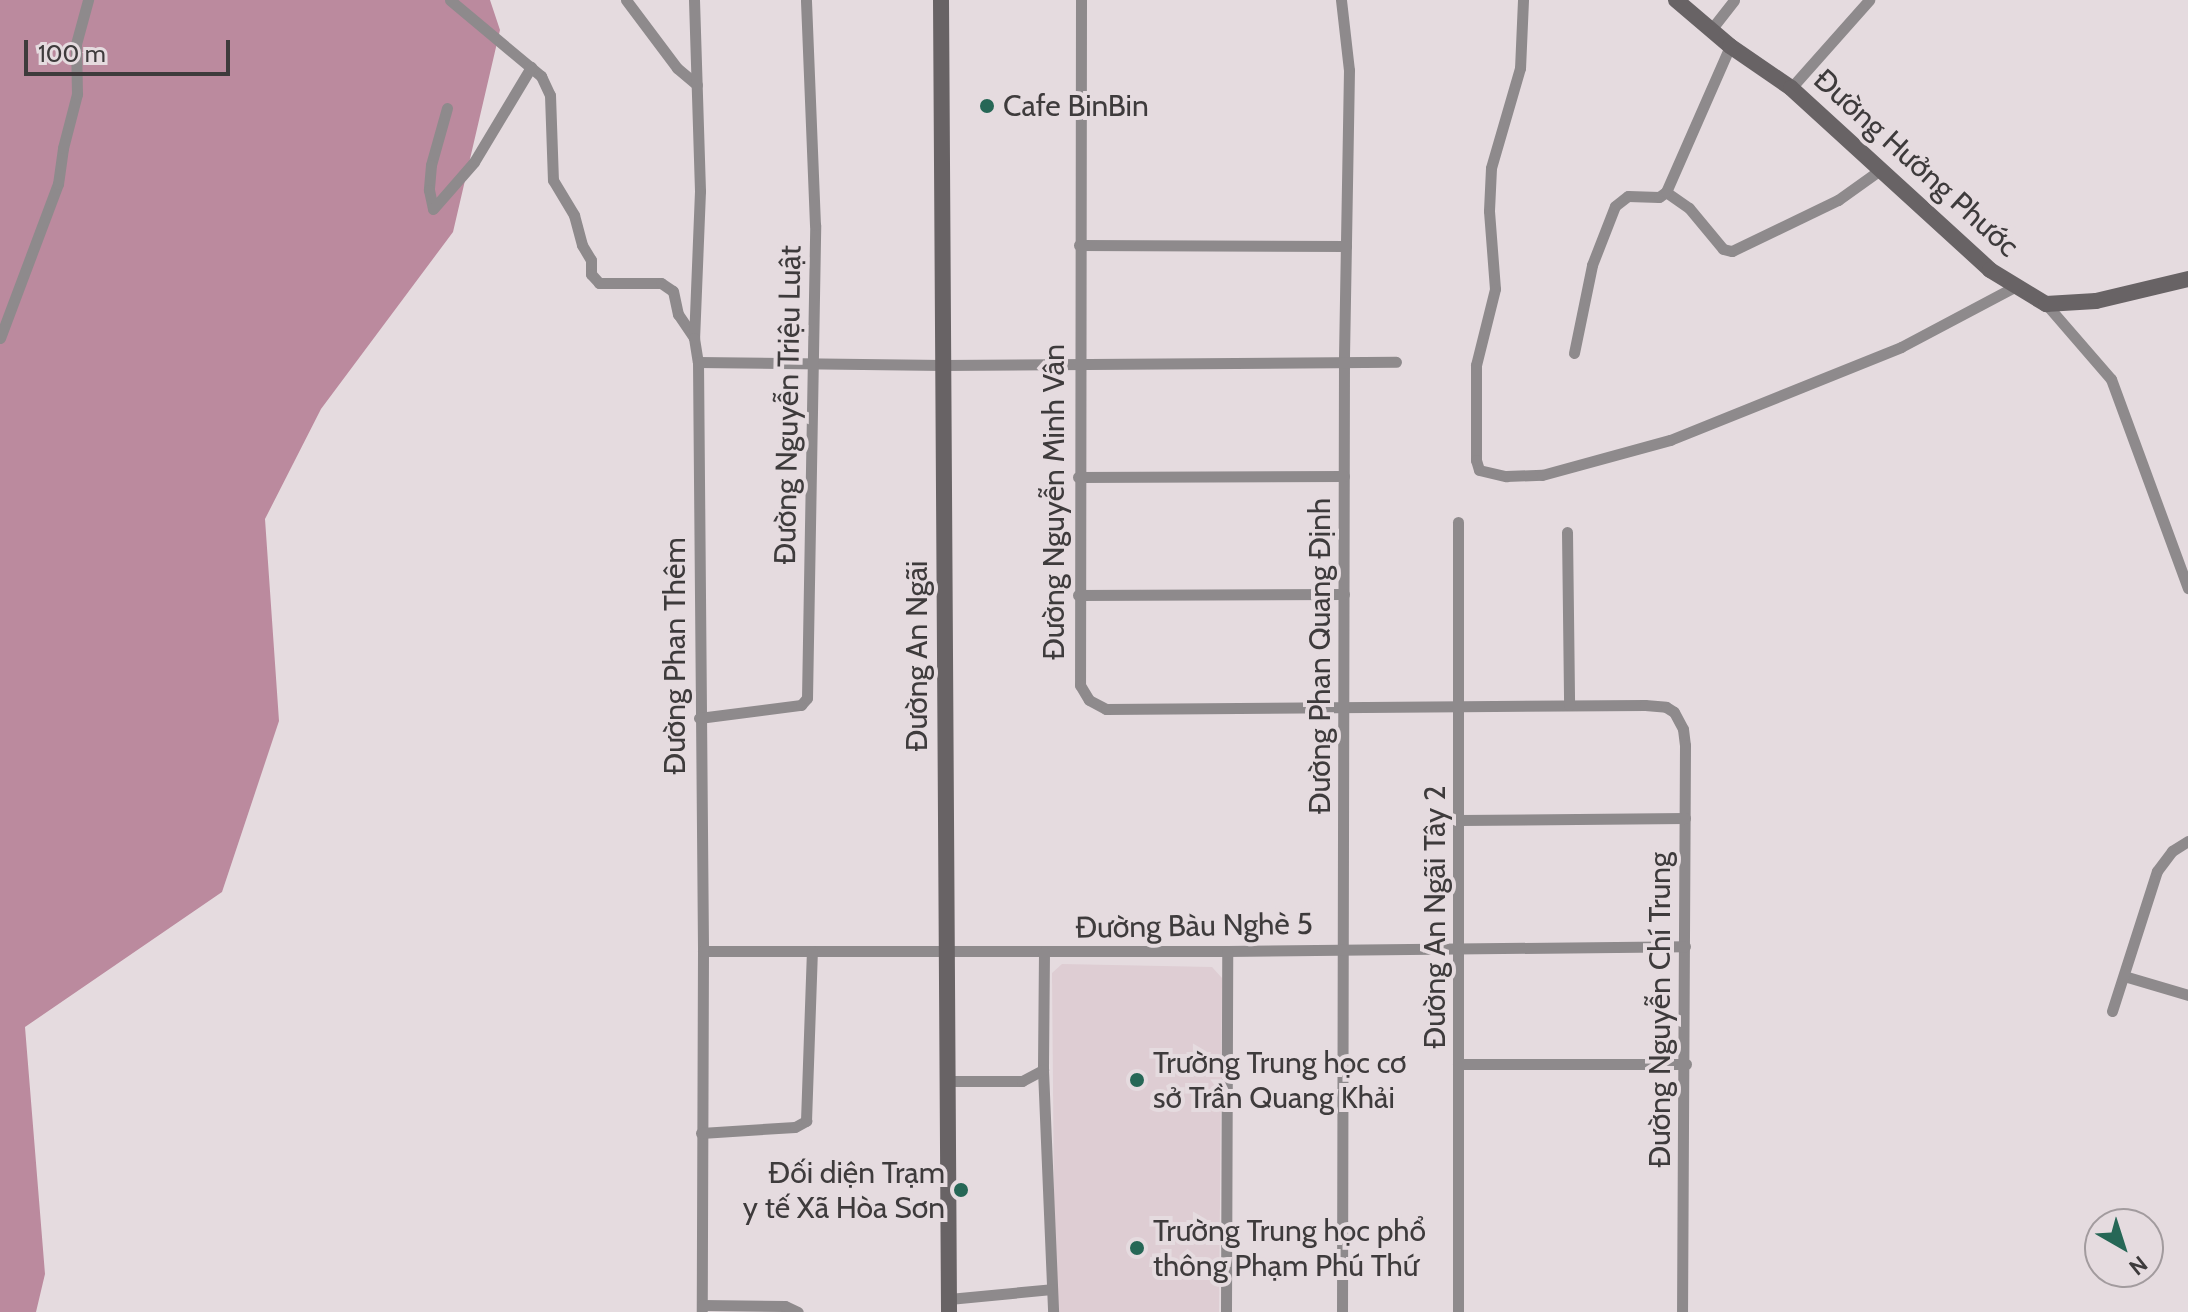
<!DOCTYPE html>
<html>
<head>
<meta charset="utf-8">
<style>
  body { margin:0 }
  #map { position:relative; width:2188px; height:1312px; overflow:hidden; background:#e5dbdf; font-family:Cabin,sans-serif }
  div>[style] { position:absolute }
  .built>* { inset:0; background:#decdd3 }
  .forest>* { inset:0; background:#bb8a9e }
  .street>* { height:11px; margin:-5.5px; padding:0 5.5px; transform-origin:5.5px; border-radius:5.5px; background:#8e8a8c }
  .secondary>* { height:16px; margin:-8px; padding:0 8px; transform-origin:8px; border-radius:8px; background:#686365 }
  .dots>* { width:22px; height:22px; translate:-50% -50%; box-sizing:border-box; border:4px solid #e5dbdf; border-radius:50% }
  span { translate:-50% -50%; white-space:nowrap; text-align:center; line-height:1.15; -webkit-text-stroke:8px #e5dbdf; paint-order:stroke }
  .poi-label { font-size:30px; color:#3e3b3c }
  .left { translate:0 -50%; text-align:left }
  .right { translate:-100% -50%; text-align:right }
  .street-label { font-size:30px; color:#3e3b3c }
  .north { position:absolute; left:2084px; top:1208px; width:80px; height:80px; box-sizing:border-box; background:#e5dbdf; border:2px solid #a29b9e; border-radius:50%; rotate:141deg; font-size:22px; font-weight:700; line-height:32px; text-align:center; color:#3e3b3c }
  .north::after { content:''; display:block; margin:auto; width:28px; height:36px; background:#266756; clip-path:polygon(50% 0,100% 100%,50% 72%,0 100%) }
  .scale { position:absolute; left:24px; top:40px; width:206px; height:36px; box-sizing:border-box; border:4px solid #3e3b3c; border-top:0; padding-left:10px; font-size:24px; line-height:28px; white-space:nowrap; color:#3e3b3c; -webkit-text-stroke:6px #e5dbdf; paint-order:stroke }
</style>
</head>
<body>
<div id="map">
  <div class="built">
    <i style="clip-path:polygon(1062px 964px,1212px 967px,1222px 978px,1219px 1312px,1055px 1312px,1052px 973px)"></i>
  </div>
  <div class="forest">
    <i style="clip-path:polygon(0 0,490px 0,500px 30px,453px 232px,321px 409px,265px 519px,279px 721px,222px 892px,25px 1027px,45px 1274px,36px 1312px,0 1312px)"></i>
  </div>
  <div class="street">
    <i style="left:450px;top:0;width:119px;rotate:39.9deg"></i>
    <i style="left:541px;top:76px;width:21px;rotate:65deg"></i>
    <i style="left:550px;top:95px;width:85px;rotate:88deg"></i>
    <i style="left:553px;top:180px;width:41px;rotate:59deg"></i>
    <i style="left:574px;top:215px;width:31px;rotate:75deg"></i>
    <i style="left:582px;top:245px;width:17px;rotate:59deg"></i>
    <i style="left:591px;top:260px;width:14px;rotate:90deg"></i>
    <i style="left:591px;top:274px;width:12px;rotate:48deg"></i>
    <i style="left:599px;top:283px;width:62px"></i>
    <i style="left:661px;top:283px;width:14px;rotate:34deg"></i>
    <i style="left:673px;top:291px;width:24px;rotate:78deg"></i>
    <i style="left:678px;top:314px;width:29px;rotate:56deg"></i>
    <i style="left:626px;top:0;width:85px;rotate:53.1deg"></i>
    <i style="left:677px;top:68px;width:26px;rotate:40deg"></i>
    <i style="left:694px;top:0;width:191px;rotate:88.2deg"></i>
    <i style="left:700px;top:191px;width:147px;rotate:92.3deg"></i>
    <i style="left:694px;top:338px;width:24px;rotate:81deg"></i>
    <i style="left:698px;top:362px;width:589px;rotate:89.51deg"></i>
    <i style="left:703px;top:951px;width:361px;rotate:90.2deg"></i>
    <i style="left:1081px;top:0;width:685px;rotate:90.08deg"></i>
    <i style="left:1080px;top:685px;width:17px;rotate:59deg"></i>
    <i style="left:1089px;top:700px;width:19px;rotate:28deg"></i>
    <i style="left:1106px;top:709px;width:539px;rotate:-0.43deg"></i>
    <i style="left:1645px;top:705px;width:21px;rotate:5deg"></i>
    <i style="left:1666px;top:707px;width:9px;rotate:32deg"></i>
    <i style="left:1674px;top:712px;width:19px;rotate:62deg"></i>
    <i style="left:1683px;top:729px;width:16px;rotate:83deg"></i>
    <i style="left:1685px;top:745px;width:567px;rotate:90.3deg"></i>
    <i style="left:1341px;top:0;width:70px;rotate:83.5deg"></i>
    <i style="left:1349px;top:70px;width:292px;rotate:91deg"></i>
    <i style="left:1344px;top:362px;width:950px;rotate:90.12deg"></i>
    <i style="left:1523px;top:0;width:68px;rotate:92.5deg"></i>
    <i style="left:1520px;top:68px;width:104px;rotate:106.2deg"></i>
    <i style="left:1491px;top:168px;width:43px;rotate:92.7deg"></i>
    <i style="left:1489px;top:211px;width:78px;rotate:85.6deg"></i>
    <i style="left:1495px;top:289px;width:78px;rotate:104deg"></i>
    <i style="left:1476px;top:365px;width:95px;rotate:90deg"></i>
    <i style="left:1476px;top:460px;width:10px;rotate:73deg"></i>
    <i style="left:1479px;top:470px;width:28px;rotate:13deg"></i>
    <i style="left:1506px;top:476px;width:36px;rotate:-2deg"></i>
    <i style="left:1542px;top:475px;width:133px;rotate:-15.3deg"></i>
    <i style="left:1670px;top:440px;width:249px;rotate:-21.9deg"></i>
    <i style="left:1901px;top:347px;width:130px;rotate:-27.9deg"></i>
    <i style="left:1710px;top:31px;width:39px;rotate:-52deg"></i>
    <i style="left:1791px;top:88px;width:118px;rotate:-48.4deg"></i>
    <i style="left:447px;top:108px;width:59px;rotate:105.7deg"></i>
    <i style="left:431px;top:165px;width:25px;rotate:95deg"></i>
    <i style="left:429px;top:190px;width:19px;rotate:78deg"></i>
    <i style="left:433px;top:209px;width:62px;rotate:-48.9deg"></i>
    <i style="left:474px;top:162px;width:111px;rotate:-59deg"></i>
    <i style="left:1666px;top:192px;width:28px;rotate:35deg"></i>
    <i style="left:1689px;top:208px;width:53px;rotate:50.3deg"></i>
    <i style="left:1723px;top:249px;width:9px;rotate:13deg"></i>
    <i style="left:1732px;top:251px;width:118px;rotate:-25.7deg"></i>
    <i style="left:1838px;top:200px;width:52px;rotate:-35.5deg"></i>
    <i style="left:1079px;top:245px;width:267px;rotate:0.2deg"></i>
    <i style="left:2046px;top:304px;width:99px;rotate:49.1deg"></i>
    <i style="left:2111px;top:379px;width:223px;rotate:69.8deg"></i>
    <i style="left:0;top:338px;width:165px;rotate:-69.4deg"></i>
    <i style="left:58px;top:184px;width:36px;rotate:-82deg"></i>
    <i style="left:63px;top:148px;width:56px;rotate:-75.5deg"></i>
    <i style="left:77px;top:94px;width:50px;rotate:-91.1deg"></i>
    <i style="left:76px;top:44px;width:46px;rotate:-74.7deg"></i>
    <i style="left:1574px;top:353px;width:90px;rotate:-78.4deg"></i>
    <i style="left:1592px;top:265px;width:63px;rotate:-68.7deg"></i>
    <i style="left:1615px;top:206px;width:16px;rotate:-38deg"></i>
    <i style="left:1628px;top:196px;width:31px;rotate:2deg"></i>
    <i style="left:1659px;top:197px;width:9px;rotate:-36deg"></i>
    <i style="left:1666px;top:192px;width:159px;rotate:-66.3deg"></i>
    <i style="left:698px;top:362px;width:245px;rotate:0.7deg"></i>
    <i style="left:943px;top:365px;width:453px;rotate:-0.4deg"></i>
    <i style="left:1078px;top:477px;width:266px;rotate:-0.2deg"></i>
    <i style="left:1567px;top:532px;width:173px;rotate:89.3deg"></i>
    <i style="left:1078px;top:595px;width:266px;rotate:-0.2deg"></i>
    <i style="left:699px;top:718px;width:103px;rotate:-7.3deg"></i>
    <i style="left:801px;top:705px;width:9px;rotate:-49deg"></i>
    <i style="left:807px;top:698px;width:473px;rotate:-89deg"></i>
    <i style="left:815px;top:225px;width:225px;rotate:-92.3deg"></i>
    <i style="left:1460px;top:820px;width:225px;rotate:-0.5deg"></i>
    <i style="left:703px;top:951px;width:524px"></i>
    <i style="left:1227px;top:951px;width:458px;rotate:-0.6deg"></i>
    <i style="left:1044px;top:952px;width:118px;rotate:90.5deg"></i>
    <i style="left:1043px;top:1070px;width:242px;rotate:87.6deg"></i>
    <i style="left:2124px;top:976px;width:67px;rotate:16.5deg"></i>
    <i style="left:2112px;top:1011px;width:147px;rotate:-72.2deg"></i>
    <i style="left:2157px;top:871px;width:25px;rotate:-53deg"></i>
    <i style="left:2172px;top:851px;width:19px;rotate:-32deg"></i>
    <i style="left:1458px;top:1064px;width:228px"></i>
    <i style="left:949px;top:1081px;width:73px"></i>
    <i style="left:1022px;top:1081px;width:24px;rotate:-28deg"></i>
    <i style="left:701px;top:1133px;width:94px;rotate:-3.7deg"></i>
    <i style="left:795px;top:1127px;width:13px;rotate:-29deg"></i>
    <i style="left:806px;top:1121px;width:170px;rotate:-88deg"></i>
    <i style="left:949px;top:1299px;width:103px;rotate:-5.5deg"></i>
    <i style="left:702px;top:1305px;width:83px;rotate:0.7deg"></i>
    <i style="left:785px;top:1306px;width:14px;rotate:25deg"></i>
    <i style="left:1226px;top:1312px;width:361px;rotate:-89.8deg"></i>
    <i style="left:1458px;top:1312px;width:790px;rotate:-90deg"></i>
  </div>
  <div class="secondary">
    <i style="left:941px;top:0;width:1312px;rotate:89.65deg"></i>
    <i style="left:1676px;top:0;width:71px;rotate:40.4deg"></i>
    <i style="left:1730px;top:46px;width:74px;rotate:34.5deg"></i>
    <i style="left:1791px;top:88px;width:270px;rotate:42.4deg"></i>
    <i style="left:1990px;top:270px;width:66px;rotate:31.3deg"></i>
    <i style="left:2046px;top:304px;width:50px;rotate:-3.4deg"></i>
    <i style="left:2096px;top:301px;width:95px;rotate:-13.4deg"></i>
  </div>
  <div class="dots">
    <i style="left:987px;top:106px;background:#266756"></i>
    <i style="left:1137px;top:1080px;background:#266756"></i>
    <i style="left:961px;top:1190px;background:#266756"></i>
    <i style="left:1137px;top:1248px;background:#266756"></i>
  </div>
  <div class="poi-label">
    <span class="left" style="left:1003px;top:106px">Cafe BinBin</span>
    <span class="left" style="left:1153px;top:1080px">Trường Trung học cơ<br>sở Trần Quang Khải</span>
    <span class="right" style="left:945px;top:1190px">Đối diện Trạm<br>y tế Xã Hòa Sơn</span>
    <span class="left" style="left:1153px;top:1248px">Trường Trung học phổ<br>thông Phạm Phú Thứ</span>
  </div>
  <div class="street-label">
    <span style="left:1916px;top:163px;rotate:42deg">Đường Hưởng Phước</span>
    <span style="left:788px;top:405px;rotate:-89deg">Đường Nguyễn Triệu Luật</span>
    <span style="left:1054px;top:502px;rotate:-90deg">Đường Nguyễn Minh Vân</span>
    <span style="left:675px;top:656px;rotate:-90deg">Đường Phan Thêm</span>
    <span style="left:917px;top:656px;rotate:-90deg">Đường An Ngãi</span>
    <span style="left:1320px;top:656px;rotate:-90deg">Đường Phan Quang Định</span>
    <span style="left:1435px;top:917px;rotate:-90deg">Đường An Ngãi Tây 2</span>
    <span style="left:1194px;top:926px;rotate:-1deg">Đường Bàu Nghè 5</span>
    <span style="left:1660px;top:1010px;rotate:-90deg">Đường Nguyễn Chí Trung</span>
  </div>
  <div class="north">N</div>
  <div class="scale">100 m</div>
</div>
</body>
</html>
